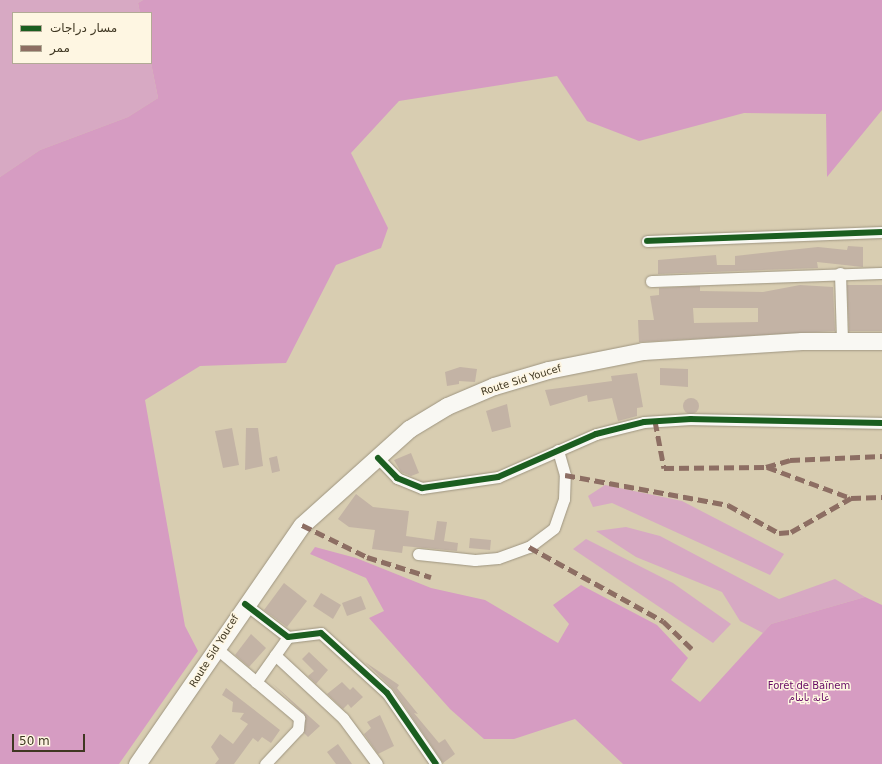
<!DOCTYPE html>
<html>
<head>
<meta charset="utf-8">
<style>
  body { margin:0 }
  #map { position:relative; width:882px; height:764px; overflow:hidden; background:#d8cdb1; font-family:"DejaVu Sans","Noto Naskh Arabic",sans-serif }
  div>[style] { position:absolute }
  .green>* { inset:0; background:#d7a9c3 }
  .forest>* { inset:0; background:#d69cc2 }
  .building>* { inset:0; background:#c3b3a5 }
  .round { border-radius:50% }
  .roads { filter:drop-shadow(0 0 1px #9e9580) drop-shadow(0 0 1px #9e9580) }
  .minor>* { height:11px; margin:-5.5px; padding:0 5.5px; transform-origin:5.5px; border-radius:5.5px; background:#f9f8f3 }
  .primary>* { height:17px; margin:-8.5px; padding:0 8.5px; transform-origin:8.5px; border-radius:8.5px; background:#f9f8f3 }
  .quiet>* { height:5px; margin-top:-2.5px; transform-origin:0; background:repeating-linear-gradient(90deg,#8d6e63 0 10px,transparent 0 15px) }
  .cycleway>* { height:6px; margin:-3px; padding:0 3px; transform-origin:3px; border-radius:3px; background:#1b5e20 }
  span { translate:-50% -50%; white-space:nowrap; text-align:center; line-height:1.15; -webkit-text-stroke:3px #fef6e2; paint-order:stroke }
  .street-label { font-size:10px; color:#3f3722 }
  .park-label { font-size:10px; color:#660a64 }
  .legend { position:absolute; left:12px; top:12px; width:140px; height:52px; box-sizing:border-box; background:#fef6e2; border:1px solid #b2aa95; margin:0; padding:5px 7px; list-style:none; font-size:12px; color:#3f3722 }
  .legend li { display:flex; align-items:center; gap:8px; height:20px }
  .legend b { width:20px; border:1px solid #b2aa95 }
  .scale { position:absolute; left:12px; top:734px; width:73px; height:18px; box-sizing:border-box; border:2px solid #3f3722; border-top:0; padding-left:5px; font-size:12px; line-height:14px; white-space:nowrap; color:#3f3722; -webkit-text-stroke:3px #fef6e2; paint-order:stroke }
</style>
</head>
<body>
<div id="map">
  <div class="green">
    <i style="clip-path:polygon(0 0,143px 0,138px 3px,140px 13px,13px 13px,13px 63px,151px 63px,158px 98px,128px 117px,40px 150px,0 177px)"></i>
    <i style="clip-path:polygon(605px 485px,682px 501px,784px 554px,770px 575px,612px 503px,593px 507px,588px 496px)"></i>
    <i style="clip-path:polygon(626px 527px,660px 536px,779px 599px,835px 579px,865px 597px,771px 624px,763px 633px,740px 621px,722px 592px,636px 557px,596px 531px)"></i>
    <i style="clip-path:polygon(586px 539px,673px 583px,731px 624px,713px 643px,573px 549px)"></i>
  </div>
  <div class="forest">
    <i style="clip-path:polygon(143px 0,882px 0,882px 110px,827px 177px,826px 114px,744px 113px,639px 141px,587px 121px,557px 76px,399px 101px,351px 153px,388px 228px,381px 248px,336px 265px,286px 363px,200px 366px,145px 400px,185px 626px,198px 651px,119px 764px,0 764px,0 177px,40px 150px,128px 117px,158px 98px,151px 63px,151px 13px,140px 13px,138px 3px)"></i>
    <i style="clip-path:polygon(315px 547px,356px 558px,431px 588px,485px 600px,558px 643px,569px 624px,553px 605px,581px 585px,657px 625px,688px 658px,671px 680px,700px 702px,771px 624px,865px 597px,882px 605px,882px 764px,623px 764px,575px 719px,514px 739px,484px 739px,450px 709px,369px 618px,384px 611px,366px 578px,310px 554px)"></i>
  </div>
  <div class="building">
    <i style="clip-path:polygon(848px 246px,863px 247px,863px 267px,817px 262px,818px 268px,658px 274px,658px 260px,716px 255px,717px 265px,735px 265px,735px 256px,818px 247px,847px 250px)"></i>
    <i style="clip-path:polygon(evenodd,800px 285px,833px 287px,835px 331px,639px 342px,638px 320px,654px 320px,650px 296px,659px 295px,659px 288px,700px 286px,700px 291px,763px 292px,800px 285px,693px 308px,758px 308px,758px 322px,694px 323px,693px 308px)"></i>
    <i style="clip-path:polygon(847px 285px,882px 285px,882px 331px,849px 331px)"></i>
    <i style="clip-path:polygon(460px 367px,477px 369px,475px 382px,459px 381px,459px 384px,447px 386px,445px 372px)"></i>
    <i style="clip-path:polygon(660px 368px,688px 369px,688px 387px,660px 385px)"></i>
    <i style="clip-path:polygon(637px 373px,643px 407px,637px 408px,637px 416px,618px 421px,612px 398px,588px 402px,587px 395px,550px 406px,545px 390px,612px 381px,611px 376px)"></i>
    <i class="round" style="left:683px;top:398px;width:16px;height:16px"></i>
    <i style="clip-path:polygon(507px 404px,511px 427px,492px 432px,486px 411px)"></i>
    <i style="clip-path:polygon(232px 428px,239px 465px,223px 468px,215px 431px)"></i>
    <i style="clip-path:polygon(246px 428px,258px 428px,263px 466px,245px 470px)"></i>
    <i style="clip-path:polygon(411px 453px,419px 473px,411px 476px,401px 472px,394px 460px)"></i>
    <i style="clip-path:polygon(277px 456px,280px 471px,272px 473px,269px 458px)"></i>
    <i style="clip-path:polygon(356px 494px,373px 507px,409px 511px,406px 536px,434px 540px,437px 521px,447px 522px,444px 541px,458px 543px,457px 551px,403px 546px,402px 553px,372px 549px,375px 530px,349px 527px,338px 519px)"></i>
    <i style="clip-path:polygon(470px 538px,491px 540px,490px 550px,469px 548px)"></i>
    <i style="clip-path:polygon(284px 583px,307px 601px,287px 627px,264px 610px)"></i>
    <i style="clip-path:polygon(321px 593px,341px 605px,333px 619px,313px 606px)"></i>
    <i style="clip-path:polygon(361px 596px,366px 609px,347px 616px,342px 603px)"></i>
    <i style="clip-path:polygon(251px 634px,266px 648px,249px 667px,235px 655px)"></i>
    <i style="clip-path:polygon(309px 652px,328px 670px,316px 684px,308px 676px,314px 671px,302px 659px)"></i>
    <i style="clip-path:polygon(365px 662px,399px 685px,397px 688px,418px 714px,414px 713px,439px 743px,445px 739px,455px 754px,443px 763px,393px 689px)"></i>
    <i style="clip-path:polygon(342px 682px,350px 690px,353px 687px,363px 697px,351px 708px,348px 704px,343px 709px,327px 694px)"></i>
    <i style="clip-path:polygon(272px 683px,320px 726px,308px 737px,304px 733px,305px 715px)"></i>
    <i style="clip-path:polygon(226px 688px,280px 730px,271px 743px,262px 737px,258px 742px,253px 738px,234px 764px,215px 764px,219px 759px,211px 747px,220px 734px,233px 744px,248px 724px,240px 719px,244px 713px,232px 712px,233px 702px,222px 695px)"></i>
    <i style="clip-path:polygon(380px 715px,394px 746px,378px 754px,364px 734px,371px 728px,367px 722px)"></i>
    <i style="clip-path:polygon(338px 744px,352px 764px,336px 764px,327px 752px)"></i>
  </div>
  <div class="roads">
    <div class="minor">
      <i style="left:647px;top:241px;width:235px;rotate:-2.2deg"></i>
      <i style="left:840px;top:273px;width:68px;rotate:88.3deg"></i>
      <i style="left:651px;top:281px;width:231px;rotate:-2deg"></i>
      <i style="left:378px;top:458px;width:28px;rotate:46deg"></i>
      <i style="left:397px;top:478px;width:27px;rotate:22deg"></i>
      <i style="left:422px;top:488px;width:77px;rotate:-8.2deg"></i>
      <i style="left:498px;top:477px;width:107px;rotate:-23.7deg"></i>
      <i style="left:596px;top:434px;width:49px;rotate:-14deg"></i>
      <i style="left:644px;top:422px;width:47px;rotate:-3.7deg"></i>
      <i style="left:691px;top:419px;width:191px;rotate:1.2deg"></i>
      <i style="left:418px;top:554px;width:57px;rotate:6deg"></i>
      <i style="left:475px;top:560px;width:23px;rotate:-5deg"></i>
      <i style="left:498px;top:558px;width:33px;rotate:-20deg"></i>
      <i style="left:529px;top:547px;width:31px;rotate:-37deg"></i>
      <i style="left:554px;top:528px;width:31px;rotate:-71deg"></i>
      <i style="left:564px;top:499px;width:24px;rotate:-88deg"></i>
      <i style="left:565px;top:475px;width:26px;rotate:-106deg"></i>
      <i style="left:245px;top:604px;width:54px;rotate:37.5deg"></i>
      <i style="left:288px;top:637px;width:33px;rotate:-7deg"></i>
      <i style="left:321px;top:633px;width:89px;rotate:42.3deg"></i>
      <i style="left:387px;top:693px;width:86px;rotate:55.4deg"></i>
      <i style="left:216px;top:648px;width:109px;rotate:40.1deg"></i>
      <i style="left:299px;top:718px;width:11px;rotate:95deg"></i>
      <i style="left:298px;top:729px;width:48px;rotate:133.3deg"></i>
      <i style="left:275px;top:655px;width:93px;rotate:42.8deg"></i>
      <i style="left:343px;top:718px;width:57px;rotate:53.5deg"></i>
      <i style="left:256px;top:682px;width:55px;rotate:-54.6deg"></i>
    </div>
    <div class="primary">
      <i style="left:137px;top:764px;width:290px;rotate:-55.4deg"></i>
      <i style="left:302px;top:525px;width:144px;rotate:-41.9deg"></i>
      <i style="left:409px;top:429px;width:44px;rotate:-31.2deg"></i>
      <i style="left:447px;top:406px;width:51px;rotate:-23.1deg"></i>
      <i style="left:494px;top:386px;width:56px;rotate:-16.5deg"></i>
      <i style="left:548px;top:370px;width:97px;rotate:-11.3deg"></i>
      <i style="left:643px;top:351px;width:159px;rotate:-3.6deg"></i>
      <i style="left:802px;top:341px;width:80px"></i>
    </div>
  </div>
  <div class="quiet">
    <i style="left:655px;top:421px;width:48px;rotate:79.2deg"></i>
    <i style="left:664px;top:468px;width:102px;rotate:-0.6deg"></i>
    <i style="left:766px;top:467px;width:25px;rotate:-16deg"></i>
    <i style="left:790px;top:460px;width:92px;rotate:-2.5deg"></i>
    <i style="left:767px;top:467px;width:90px;rotate:20.3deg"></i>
    <i style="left:565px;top:475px;width:166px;rotate:10.4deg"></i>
    <i style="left:728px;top:505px;width:58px;rotate:28.8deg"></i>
    <i style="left:779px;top:533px;width:12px;rotate:-5deg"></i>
    <i style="left:791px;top:532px;width:69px;rotate:-29.5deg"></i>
    <i style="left:851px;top:498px;width:31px;rotate:-2deg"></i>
    <i style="left:302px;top:525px;width:72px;rotate:26.2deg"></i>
    <i style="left:367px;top:557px;width:67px;rotate:17.4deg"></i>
    <i style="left:529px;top:547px;width:153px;rotate:28.9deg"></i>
    <i style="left:663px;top:621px;width:40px;rotate:44deg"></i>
  </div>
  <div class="cycleway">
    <i style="left:647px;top:241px;width:235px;rotate:-2.2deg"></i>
    <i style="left:378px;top:458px;width:28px;rotate:46deg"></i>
    <i style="left:397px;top:478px;width:27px;rotate:22deg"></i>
    <i style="left:422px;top:488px;width:77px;rotate:-8.2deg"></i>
    <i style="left:498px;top:477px;width:107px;rotate:-23.7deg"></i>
    <i style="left:596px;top:434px;width:49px;rotate:-14deg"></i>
    <i style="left:644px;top:422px;width:47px;rotate:-3.7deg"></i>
    <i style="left:691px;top:419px;width:191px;rotate:1.2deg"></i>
    <i style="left:245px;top:604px;width:54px;rotate:37.5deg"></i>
    <i style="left:288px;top:637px;width:33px;rotate:-7deg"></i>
    <i style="left:321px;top:633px;width:89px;rotate:42.3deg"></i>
    <i style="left:387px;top:693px;width:86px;rotate:55.4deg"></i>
  </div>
  <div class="street-label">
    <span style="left:521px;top:380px;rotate:-17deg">Route Sid Youcef</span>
    <span style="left:214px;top:651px;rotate:-58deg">Route Sid Youcef</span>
  </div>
  <div class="park-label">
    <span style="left:809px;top:691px">Forêt de Baïnem<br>غابة باينام</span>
  </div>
  <ul class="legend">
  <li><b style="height:5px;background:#1b5e20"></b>مسار دراجات</li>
  <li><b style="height:5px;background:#8d6e63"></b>ممر</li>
  </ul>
  <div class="scale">50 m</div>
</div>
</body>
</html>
